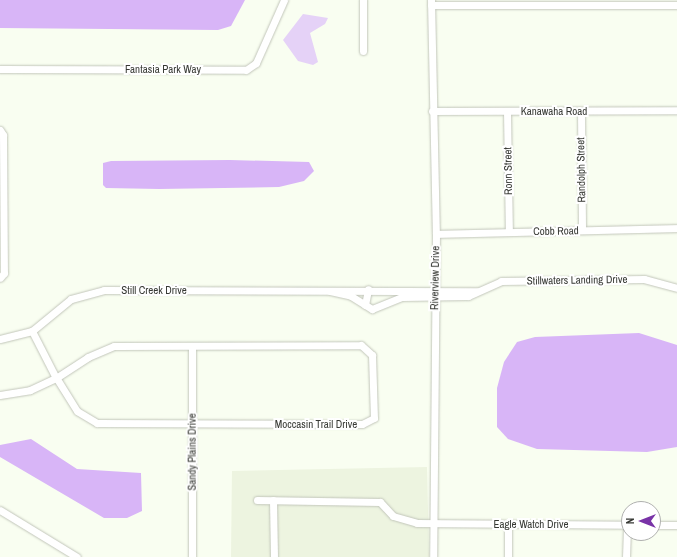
<!DOCTYPE html>
<html>
<head>
<meta charset="utf-8">
<style>
  body { margin:0 }
  #map { position:relative; width:677px; height:557px; overflow:hidden; background:#f9fef1; font-family:"Archivo Narrow",sans-serif }
  div>[style] { position:absolute }
  .built>* { inset:0; background:#edf4e0 }
  .green>* { inset:0; background:#e5d2f7 }
  .water>* { inset:0; background:#d8b5f7 }
  .roads { filter:drop-shadow(0 0 1px #c2c6ba) drop-shadow(0 0 1px #c2c6ba) }
  .minor>* { height:7px; margin:-3.5px; padding:0 3.5px; transform-origin:3.5px; border-radius:3.5px; background:#fff }
  span { translate:-50% -50%; white-space:nowrap; text-align:center; line-height:1.15; -webkit-text-stroke:4px #fff; paint-order:stroke }
  .street-label { font-size:11px; color:#373934 }
  .north { position:absolute; left:621px; top:501px; width:40px; height:40px; box-sizing:border-box; background:#fff; border:1px solid #afb0ae; border-radius:50%; rotate:270deg; font-size:11px; font-weight:700; line-height:16px; text-align:center; color:#373934 }
  .north::after { content:''; display:block; margin:auto; width:14px; height:18px; background:#7933a7; clip-path:polygon(50% 0,100% 100%,50% 72%,0 100%) }
</style>
</head>
<body>
<div id="map">
  <div class="built">
    <i style="clip-path:polygon(427px 467px,429px 557px,231px 557px,232px 471px)"></i>
  </div>
  <div class="green">
    <i style="clip-path:polygon(303px 14px,328px 18px,325px 24px,310px 33px,318px 62px,313px 65px,298px 61px,283px 40px)"></i>
  </div>
  <div class="water">
    <i style="clip-path:polygon(0 0,245px 0,231px 26px,218px 30px,0 28px)"></i>
    <i style="clip-path:polygon(230px 160px,309px 162px,314px 171px,304px 181px,279px 187px,159px 189px,106px 188px,103px 185px,103px 163px,111px 161px)"></i>
    <i style="clip-path:polygon(639px 333px,677px 345px,677px 447px,647px 452px,537px 449px,508px 439px,497px 427px,497px 388px,504px 362px,517px 342px,535px 337px)"></i>
    <i style="clip-path:polygon(31px 439px,77px 469px,141px 473px,142px 511px,127px 518px,104px 518px,0 457px,0 445px)"></i>
  </div>
  <div class="roads">
    <div class="minor">
      <i style="left:363px;top:0;width:51px;rotate:90deg"></i>
      <i style="left:431px;top:0;width:234px;rotate:88.8deg"></i>
      <i style="left:436px;top:234px;width:323px;rotate:90.5deg"></i>
      <i style="left:431px;top:5px;width:246px"></i>
      <i style="left:0;top:69px;width:246px;rotate:0.2deg"></i>
      <i style="left:246px;top:70px;width:12px;rotate:-35deg"></i>
      <i style="left:256px;top:63px;width:69px;rotate:-66deg"></i>
      <i style="left:432px;top:111px;width:245px;rotate:-0.2deg"></i>
      <i style="left:507px;top:111px;width:121px;rotate:89.1deg"></i>
      <i style="left:581px;top:111px;width:119px;rotate:89.5deg"></i>
      <i style="left:0;top:130px;width:6px;rotate:59deg"></i>
      <i style="left:3px;top:135px;width:138px;rotate:89.6deg"></i>
      <i style="left:4px;top:273px;width:6px;rotate:129deg"></i>
      <i style="left:436px;top:234px;width:241px;rotate:-1.4deg"></i>
      <i style="left:330px;top:291px;width:22px;rotate:13deg"></i>
      <i style="left:351px;top:296px;width:25px;rotate:32deg"></i>
      <i style="left:372px;top:309px;width:32px;rotate:-22deg"></i>
      <i style="left:402px;top:297px;width:66px;rotate:-0.9deg"></i>
      <i style="left:468px;top:296px;width:36px;rotate:-24deg"></i>
      <i style="left:501px;top:281px;width:143px;rotate:-0.8deg"></i>
      <i style="left:644px;top:279px;width:34px;rotate:15deg"></i>
      <i style="left:365px;top:305px;width:16px;rotate:-79deg"></i>
      <i style="left:0;top:339px;width:33px;rotate:-14deg"></i>
      <i style="left:32px;top:331px;width:50px;rotate:-39.4deg"></i>
      <i style="left:71px;top:299px;width:34px;rotate:-15deg"></i>
      <i style="left:104px;top:290px;width:373px;rotate:0.2deg"></i>
      <i style="left:192px;top:347px;width:210px;rotate:90deg"></i>
      <i style="left:0;top:395px;width:30px;rotate:-9deg"></i>
      <i style="left:30px;top:390px;width:29px;rotate:-25deg"></i>
      <i style="left:56px;top:378px;width:38px;rotate:-33deg"></i>
      <i style="left:88px;top:357px;width:28px;rotate:-23deg"></i>
      <i style="left:114px;top:346px;width:247px;rotate:-0.2deg"></i>
      <i style="left:361px;top:345px;width:15px;rotate:42deg"></i>
      <i style="left:372px;top:355px;width:63px;rotate:88.2deg"></i>
      <i style="left:374px;top:418px;width:13px;rotate:153deg"></i>
      <i style="left:362px;top:424px;width:265px;rotate:-179.8deg"></i>
      <i style="left:97px;top:423px;width:23px;rotate:-149deg"></i>
      <i style="left:77px;top:411px;width:39px;rotate:-122deg"></i>
      <i style="left:56px;top:378px;width:53px;rotate:-117.1deg"></i>
      <i style="left:257px;top:500px;width:123px;rotate:0.9deg"></i>
      <i style="left:380px;top:502px;width:19px;rotate:47deg"></i>
      <i style="left:393px;top:516px;width:25px;rotate:16deg"></i>
      <i style="left:417px;top:523px;width:212px;rotate:0.5deg"></i>
      <i style="left:273px;top:500px;width:57px;rotate:89deg"></i>
      <i style="left:0;top:510px;width:90px;rotate:31.4deg"></i>
      <i style="left:508px;top:524px;width:33px;rotate:90deg"></i>
      <i style="left:653px;top:525px;width:24px"></i>
      <i style="left:626px;top:557px;width:32px;rotate:-88deg"></i>
    </div>
  </div>
  <div class="street-label">
    <span style="left:163px;top:69px">Fantasia Park Way</span>
    <span style="left:554px;top:111px">Kanawaha Road</span>
    <span style="left:581px;top:170px;rotate:-91deg">Randolph Street</span>
    <span style="left:508px;top:171px;rotate:-91deg">Ronn Street</span>
    <span style="left:556px;top:231px;rotate:-1deg">Cobb Road</span>
    <span style="left:435px;top:278px;rotate:-89deg">Riverview Drive</span>
    <span style="left:577px;top:280px;rotate:-1deg">Stillwaters Landing Drive</span>
    <span style="left:154px;top:290px">Still Creek Drive</span>
    <span style="left:316px;top:424px">Moccasin Trail Drive</span>
    <span style="left:192px;top:452px;rotate:-90deg">Sandy Plains Drive</span>
    <span style="left:531px;top:524px">Eagle Watch Drive</span>
  </div>
  <div class="north">N</div>
</div>
</body>
</html>
